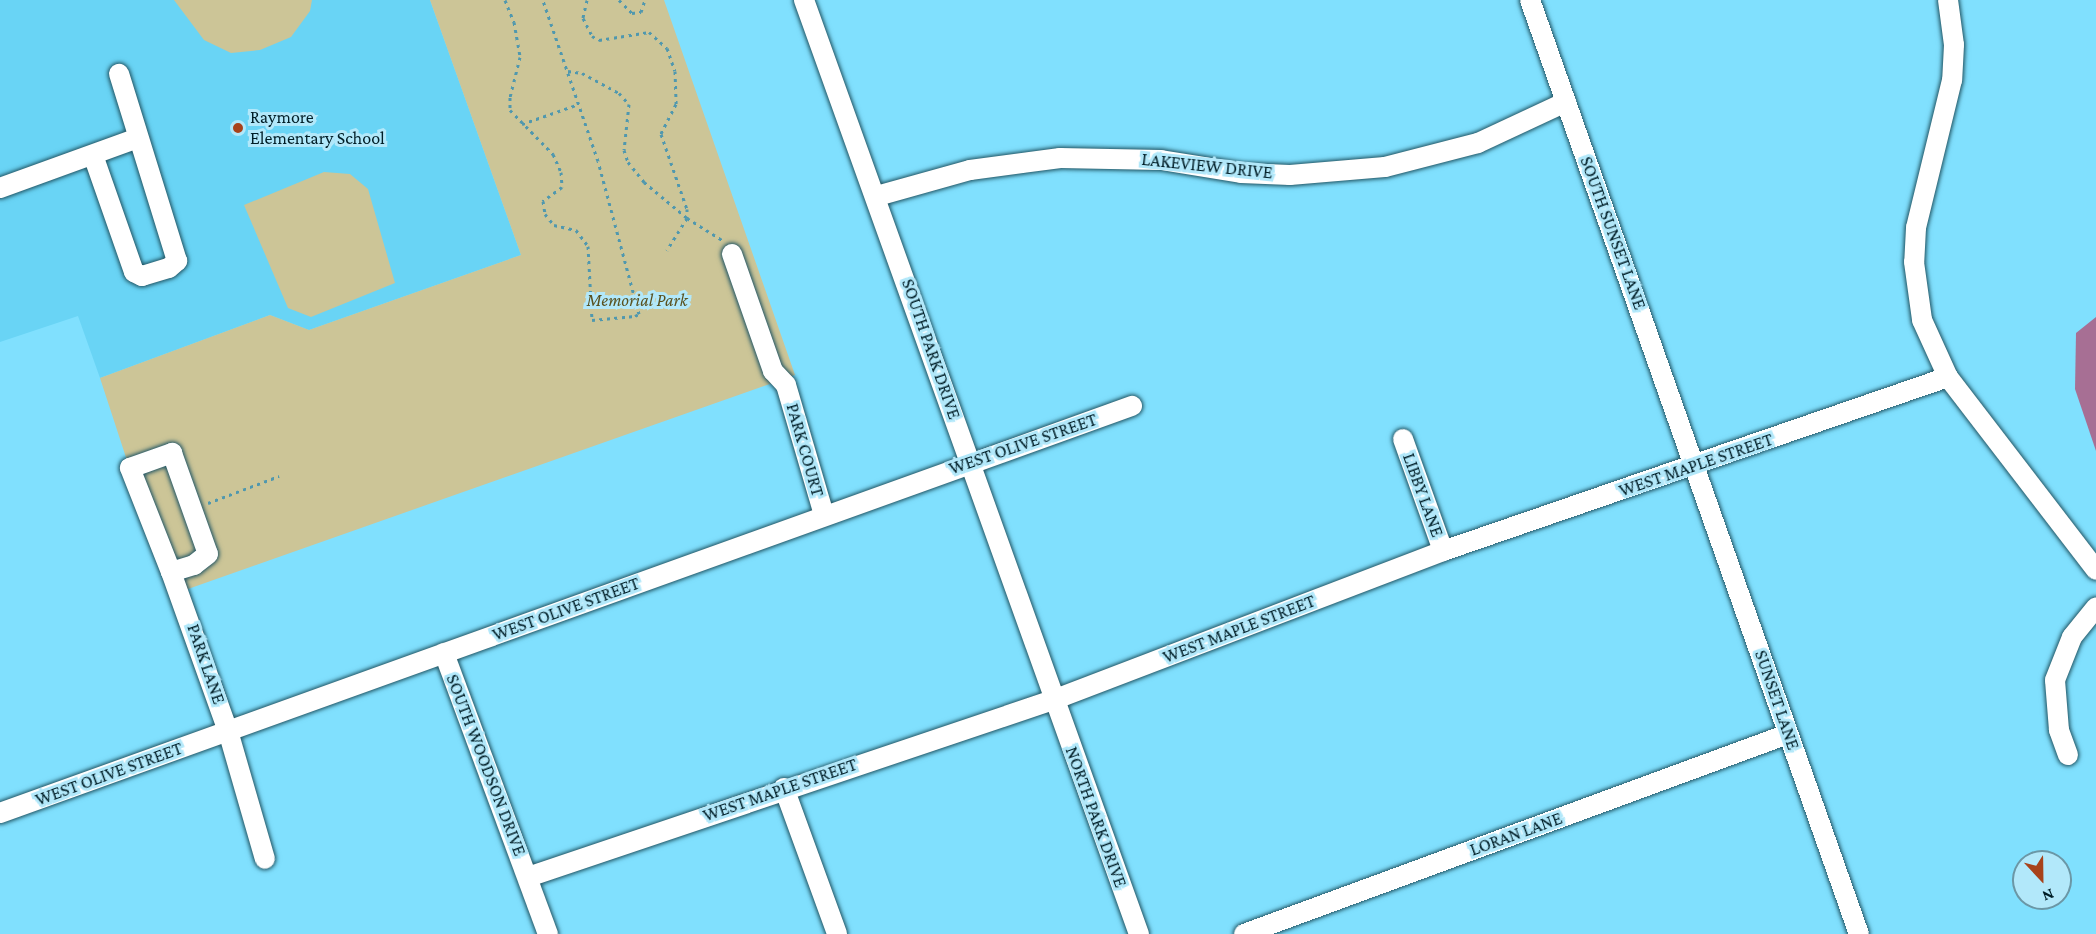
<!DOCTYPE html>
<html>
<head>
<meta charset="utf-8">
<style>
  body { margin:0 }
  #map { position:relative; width:2096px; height:934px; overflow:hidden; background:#80e0fe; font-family:"Crimson Pro",serif }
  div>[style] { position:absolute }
  .built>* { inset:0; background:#69d4f5 }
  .green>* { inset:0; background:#ccc597 }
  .water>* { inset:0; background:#a76f94 }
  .path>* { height:3px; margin-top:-1.5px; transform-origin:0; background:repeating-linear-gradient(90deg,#5098ae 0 3px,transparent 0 7.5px) }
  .roads { filter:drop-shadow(0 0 2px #215564) drop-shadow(0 0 2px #215564) }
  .minor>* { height:20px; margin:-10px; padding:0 10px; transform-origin:10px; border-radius:10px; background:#fff }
  .dots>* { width:16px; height:16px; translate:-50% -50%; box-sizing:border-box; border:3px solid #b2e8fa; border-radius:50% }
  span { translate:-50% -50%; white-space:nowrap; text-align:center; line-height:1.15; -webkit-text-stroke:6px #b2e8fa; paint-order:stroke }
  .poi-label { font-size:18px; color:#001e27 }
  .left { translate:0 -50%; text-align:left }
  .street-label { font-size:18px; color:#001e27 }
  .park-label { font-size:18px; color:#59511f; font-style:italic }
  .north { position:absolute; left:2012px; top:850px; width:60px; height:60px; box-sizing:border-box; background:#b2e8fa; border:2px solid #6b97a6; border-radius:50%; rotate:158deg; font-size:16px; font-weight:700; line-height:24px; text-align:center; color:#001e27 }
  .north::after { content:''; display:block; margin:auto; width:21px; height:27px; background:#a8421a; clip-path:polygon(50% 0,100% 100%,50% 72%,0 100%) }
</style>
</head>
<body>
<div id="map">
  <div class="built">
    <i style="clip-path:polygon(0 0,430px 0,521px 255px,309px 330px,270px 315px,100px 378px,78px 316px,0 342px)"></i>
  </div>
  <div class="green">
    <i style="clip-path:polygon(174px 0,312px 0,310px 11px,291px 37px,260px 50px,231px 53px,204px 40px)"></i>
    <i style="clip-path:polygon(430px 0,664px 0,795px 375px,171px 595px,100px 378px,270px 315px,309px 330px,521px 255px)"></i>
    <i style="clip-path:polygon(324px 172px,350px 174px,368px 189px,395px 283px,311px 317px,288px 308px,244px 205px)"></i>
  </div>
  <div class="water">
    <i style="clip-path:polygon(2096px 317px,2096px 451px,2075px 389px,2076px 333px)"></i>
  </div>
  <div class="path">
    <i style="left:505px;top:0;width:24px;rotate:68deg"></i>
    <i style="left:514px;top:22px;width:36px;rotate:80deg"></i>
    <i style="left:520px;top:57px;width:41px;rotate:104deg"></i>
    <i style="left:510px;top:97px;width:13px;rotate:90deg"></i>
    <i style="left:510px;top:110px;width:62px;rotate:45.7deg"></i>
    <i style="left:553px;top:154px;width:20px;rotate:66deg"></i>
    <i style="left:561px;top:172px;width:15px;rotate:86deg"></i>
    <i style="left:562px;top:187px;width:24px;rotate:144deg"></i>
    <i style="left:543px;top:201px;width:13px;rotate:81deg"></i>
    <i style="left:545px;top:214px;width:14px;rotate:51deg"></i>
    <i style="left:554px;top:225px;width:23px;rotate:13deg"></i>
    <i style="left:576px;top:230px;width:20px;rotate:53deg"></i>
    <i style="left:588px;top:246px;width:74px;rotate:86.9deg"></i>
    <i style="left:592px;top:320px;width:43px;rotate:-5.3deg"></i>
    <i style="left:635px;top:316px;width:4px;rotate:-27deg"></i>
    <i style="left:639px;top:314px;width:158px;rotate:-105deg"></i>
    <i style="left:598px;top:161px;width:170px;rotate:-108.9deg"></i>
    <i style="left:587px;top:0;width:18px;rotate:103deg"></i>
    <i style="left:583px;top:18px;width:20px;rotate:63deg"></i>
    <i style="left:592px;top:36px;width:8px;rotate:30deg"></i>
    <i style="left:599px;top:40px;width:51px;rotate:-9.1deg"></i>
    <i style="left:649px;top:32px;width:24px;rotate:42deg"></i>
    <i style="left:667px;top:48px;width:24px;rotate:71deg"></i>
    <i style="left:675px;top:71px;width:33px;rotate:88deg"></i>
    <i style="left:676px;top:104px;width:34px;rotate:117deg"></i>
    <i style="left:661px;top:134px;width:79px;rotate:70.9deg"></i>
    <i style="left:687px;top:209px;width:9px;rotate:90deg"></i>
    <i style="left:687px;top:218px;width:38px;rotate:122deg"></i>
    <i style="left:619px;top:0;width:18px;rotate:45deg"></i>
    <i style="left:632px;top:13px;width:9px;rotate:-6deg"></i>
    <i style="left:641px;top:12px;width:13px;rotate:-72deg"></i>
    <i style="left:568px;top:71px;width:14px;rotate:8deg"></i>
    <i style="left:582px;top:73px;width:42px;rotate:28.4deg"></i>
    <i style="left:619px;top:93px;width:15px;rotate:48deg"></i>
    <i style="left:629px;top:104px;width:46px;rotate:96.2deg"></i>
    <i style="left:624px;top:150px;width:13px;rotate:72deg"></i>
    <i style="left:628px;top:162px;width:26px;rotate:51deg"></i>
    <i style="left:644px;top:182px;width:56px;rotate:39.9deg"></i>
    <i style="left:687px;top:218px;width:41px;rotate:32.2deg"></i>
    <i style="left:522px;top:124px;width:60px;rotate:-19.3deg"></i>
    <i style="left:208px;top:503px;width:76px;rotate:-20.8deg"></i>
  </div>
  <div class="roads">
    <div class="minor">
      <i style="left:804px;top:0;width:992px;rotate:70.27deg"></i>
      <i style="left:1530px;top:0;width:990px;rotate:70.6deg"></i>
      <i style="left:1948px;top:0;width:45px;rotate:82.4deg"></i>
      <i style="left:1954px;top:45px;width:35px;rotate:93deg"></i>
      <i style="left:1952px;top:80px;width:152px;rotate:103.7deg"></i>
      <i style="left:1916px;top:228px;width:34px;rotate:93deg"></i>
      <i style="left:1914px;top:262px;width:59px;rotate:82.1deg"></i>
      <i style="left:1922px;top:320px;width:63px;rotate:65.5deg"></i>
      <i style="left:1948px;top:377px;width:243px;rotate:52.5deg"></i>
      <i style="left:93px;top:155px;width:124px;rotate:70.7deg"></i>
      <i style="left:134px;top:272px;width:9px;rotate:27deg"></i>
      <i style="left:142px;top:276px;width:28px;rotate:-17deg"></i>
      <i style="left:169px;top:268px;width:11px;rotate:-41deg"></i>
      <i style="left:177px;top:261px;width:196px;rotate:-107.2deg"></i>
      <i style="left:0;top:188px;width:147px;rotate:-19.9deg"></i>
      <i style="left:877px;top:196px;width:97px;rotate:-15.6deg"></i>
      <i style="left:970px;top:170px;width:91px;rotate:-7.6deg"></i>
      <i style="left:1060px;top:158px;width:101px;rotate:1.1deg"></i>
      <i style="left:1161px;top:160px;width:81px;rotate:9.2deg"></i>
      <i style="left:1241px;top:173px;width:49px;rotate:2.3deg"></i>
      <i style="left:1290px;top:175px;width:95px;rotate:-4.8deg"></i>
      <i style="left:1385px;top:167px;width:96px;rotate:-14.5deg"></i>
      <i style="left:1478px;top:143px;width:97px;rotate:-25deg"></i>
      <i style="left:732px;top:254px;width:124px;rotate:70.7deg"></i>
      <i style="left:773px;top:371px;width:19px;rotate:47deg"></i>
      <i style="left:786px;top:385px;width:135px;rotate:73.7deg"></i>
      <i style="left:1403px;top:439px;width:119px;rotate:70.3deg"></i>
      <i style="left:171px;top:572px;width:112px;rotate:-111.5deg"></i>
      <i style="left:130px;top:468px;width:45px;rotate:-19.7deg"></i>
      <i style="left:172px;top:453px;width:107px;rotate:70.4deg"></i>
      <i style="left:208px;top:554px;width:18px;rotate:142deg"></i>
      <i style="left:194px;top:565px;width:24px;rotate:163deg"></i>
      <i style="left:171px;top:572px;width:169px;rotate:70.3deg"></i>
      <i style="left:228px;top:731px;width:133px;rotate:73.9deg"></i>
      <i style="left:444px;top:653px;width:300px;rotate:69.7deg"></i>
      <i style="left:2068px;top:755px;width:27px;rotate:-110deg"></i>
      <i style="left:2059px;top:730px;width:50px;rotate:-94.6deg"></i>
      <i style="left:2055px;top:680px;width:46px;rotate:-68.4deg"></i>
      <i style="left:2072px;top:637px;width:38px;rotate:-51deg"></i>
      <i style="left:784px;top:788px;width:155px;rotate:70deg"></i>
      <i style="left:0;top:813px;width:1203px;rotate:-19.78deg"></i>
      <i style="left:528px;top:877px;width:554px;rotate:-18.63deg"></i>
      <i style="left:1053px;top:700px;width:417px;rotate:-20.9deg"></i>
      <i style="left:1443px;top:551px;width:534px;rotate:-19.01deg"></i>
      <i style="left:1244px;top:934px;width:580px;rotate:-20.19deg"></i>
    </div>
  </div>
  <div class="dots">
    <i style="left:238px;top:128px;background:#a8421a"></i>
  </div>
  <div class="poi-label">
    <span class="left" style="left:250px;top:128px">Raymore<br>Elementary School</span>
  </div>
  <div class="street-label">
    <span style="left:1207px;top:166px;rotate:6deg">LAKEVIEW DRIVE</span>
    <span style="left:1613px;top:233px;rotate:70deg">SOUTH SUNSET LANE</span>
    <span style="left:931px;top:349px;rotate:71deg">SOUTH PARK DRIVE</span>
    <span style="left:1023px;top:444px;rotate:-19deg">WEST OLIVE STREET</span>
    <span style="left:805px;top:450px;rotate:74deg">PARK COURT</span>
    <span style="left:1696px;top:465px;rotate:-19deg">WEST MAPLE STREET</span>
    <span style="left:1423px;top:495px;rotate:70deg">LIBBY LANE</span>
    <span style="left:566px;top:609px;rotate:-20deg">WEST OLIVE STREET</span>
    <span style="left:1239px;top:629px;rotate:-21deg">WEST MAPLE STREET</span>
    <span style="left:206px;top:664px;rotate:71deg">PARK LANE</span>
    <span style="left:1777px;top:700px;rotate:71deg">SUNSET LANE</span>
    <span style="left:486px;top:765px;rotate:69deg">SOUTH WOODSON DRIVE</span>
    <span style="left:109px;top:774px;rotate:-20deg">WEST OLIVE STREET</span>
    <span style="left:780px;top:790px;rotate:-19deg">WEST MAPLE STREET</span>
    <span style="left:1096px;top:817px;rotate:70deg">NORTH PARK DRIVE</span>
    <span style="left:1516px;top:834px;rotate:-20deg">LORAN LANE</span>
  </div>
  <div class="park-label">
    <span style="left:637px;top:300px">Memorial Park</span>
  </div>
  <div class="north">N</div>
</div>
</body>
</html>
